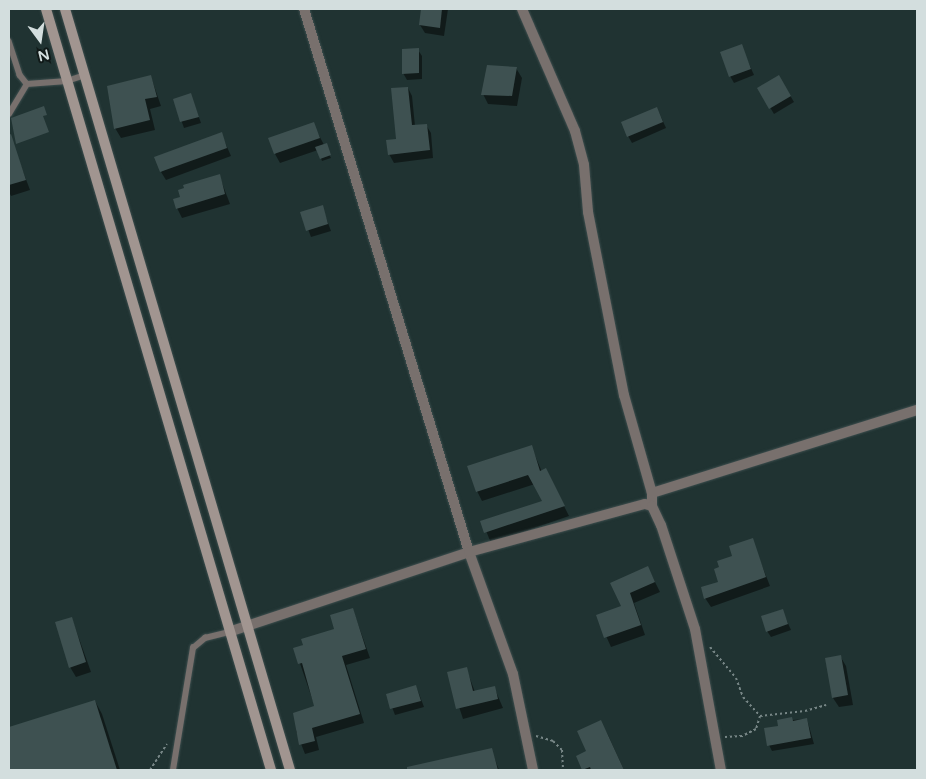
<!DOCTYPE html>
<html>
<head>
<meta charset="utf-8">
<style>
  body { margin:0 }
  #map { position:relative; width:926px; height:779px; overflow:hidden; background:#203332; font-family:"Varela Round",sans-serif }
  div>[style] { position:absolute }
  .shadow>* { inset:0; background:#0007 }
  .building>* { inset:0; background:#3e5151 }
  .path>* { height:2px; margin-top:-1px; transform-origin:0; background:repeating-linear-gradient(90deg,#778686 0 2.5px,transparent 0 5px) }
  .roads { filter:drop-shadow(0 0 1px #3d4e4e) drop-shadow(0 0 1px #3d4e4e) }
  .lane>* { height:5.5px; margin:-2.75px; padding:0 2.75px; transform-origin:2.75px; border-radius:2.75px; background:#78706d }
  .street>* { height:10px; margin:-5px; padding:0 5px; transform-origin:5px; border-radius:5px; background:#78706d }
  .secondary>* { height:10px; margin:-5px; padding:0 5px; transform-origin:5px; border-radius:5px; background:#a19590 }
  span { translate:-50% -50%; white-space:nowrap; text-align:center; line-height:1.15; -webkit-text-stroke:4px #101918; paint-order:stroke }
  .frame { position:absolute; inset:0; border:10px solid #d3dede; pointer-events:none }
  .north { position:absolute; left:15px; top:15px; width:50px; height:50px; -webkit-text-stroke:4px #101918; paint-order:stroke; rotate:166deg; font-size:14px; font-weight:700; line-height:20px; text-align:center; color:#d3dede }
  .north::after { content:''; display:block; margin:auto; width:18px; height:22px; background:#d3dede; clip-path:polygon(50% 0,100% 100%,50% 72%,0 100%) }
</style>
</head>
<body>
<div id="map">
  <div class="shadow">
    <i style="clip-path:polygon(422px 9px,448px 9px,444px 36px,425px 33px,420px 25px)"></i>
    <i style="clip-path:polygon(741px 46px,754px 75px,734px 83px,730px 76px)"></i>
    <i style="clip-path:polygon(418px 50px,422px 56px,422px 79px,407px 80px,403px 73px)"></i>
    <i style="clip-path:polygon(516px 68px,522px 78px,517px 106px,488px 104px,483px 94px)"></i>
    <i style="clip-path:polygon(151px 77px,161px 106px,150px 109px,155px 130px,121px 138px,115px 128px)"></i>
    <i style="clip-path:polygon(779px 77px,794px 102px,774px 114px,759px 89px)"></i>
    <i style="clip-path:polygon(408px 88px,412px 96px,415px 126px,426px 125px,431px 133px,433px 158px,394px 163px,389px 154px,397px 140px)"></i>
    <i style="clip-path:polygon(191px 95px,201px 123px,184px 128px,174px 100px)"></i>
    <i style="clip-path:polygon(657px 108px,666px 128px,632px 143px,628px 136px)"></i>
    <i style="clip-path:polygon(313px 124px,331px 158px,322px 161px,318px 150px,280px 163px,275px 154px)"></i>
    <i style="clip-path:polygon(221px 133px,231px 156px,166px 180px,161px 172px)"></i>
    <i style="clip-path:polygon(11px 139px,30px 190px,11px 196px,9px 192px)"></i>
    <i style="clip-path:polygon(219px 175px,230px 204px,182px 218px,177px 208px,182px 198px)"></i>
    <i style="clip-path:polygon(322px 207px,331px 231px,311px 237px,302px 213px)"></i>
    <i style="clip-path:polygon(531px 446px,542px 472px,551px 480px,569px 516px,491px 543px,482px 521px,543px 502px,535px 484px,482px 501px,477px 491px)"></i>
    <i style="clip-path:polygon(752px 540px,770px 586px,711px 607px,705px 598px,720px 583px,734px 556px)"></i>
    <i style="clip-path:polygon(648px 568px,660px 592px,634px 603px,645px 635px,611px 647px,597px 616px,623px 607px,612px 583px)"></i>
    <i style="clip-path:polygon(353px 610px,370px 658px,346px 665px,364px 723px,316px 737px,319px 750px,305px 754px,296px 731px,315px 707px,295px 649px,336px 630px)"></i>
    <i style="clip-path:polygon(782px 610px,791px 630px,771px 637px,767px 631px)"></i>
    <i style="clip-path:polygon(72px 619px,91px 672px,76px 677px,70px 667px)"></i>
    <i style="clip-path:polygon(840px 656px,846px 666px,853px 705px,839px 707px,833px 698px)"></i>
    <i style="clip-path:polygon(466px 668px,475px 692px,494px 687px,503px 708px,463px 719px,448px 673px)"></i>
    <i style="clip-path:polygon(416px 686px,424px 707px,395px 715px,387px 694px)"></i>
    <i style="clip-path:polygon(95px 701px,102px 714px,120px 770px,9px 770px,9px 728px)"></i>
    <i style="clip-path:polygon(807px 719px,814px 744px,772px 751px,769px 745px,779px 727px,778px 721px)"></i>
    <i style="clip-path:polygon(601px 722px,608px 735px,624px 770px,584px 770px,577px 757px,588px 752px)"></i>
    <i style="clip-path:polygon(491px 749px,499px 770px,403px 770px)"></i>
  </div>
  <div class="building">
    <i style="clip-path:polygon(421px 9px,442px 9px,440px 28px,419px 25px)"></i>
    <i style="clip-path:polygon(742px 44px,751px 69px,729px 77px,720px 52px)"></i>
    <i style="clip-path:polygon(419px 48px,419px 73px,402px 74px,402px 49px)"></i>
    <i style="clip-path:polygon(487px 65px,517px 67px,512px 96px,481px 95px)"></i>
    <i style="clip-path:polygon(151px 75px,157px 97px,145px 99px,150px 120px,114px 129px,107px 86px)"></i>
    <i style="clip-path:polygon(779px 75px,791px 96px,769px 109px,757px 88px)"></i>
    <i style="clip-path:polygon(408px 87px,412px 125px,427px 124px,430px 150px,388px 155px,386px 140px,396px 139px,391px 88px)"></i>
    <i style="clip-path:polygon(191px 93px,199px 117px,180px 122px,173px 99px)"></i>
    <i style="clip-path:polygon(44px 106px,47px 115px,43px 116px,49px 132px,16px 144px,11px 118px)"></i>
    <i style="clip-path:polygon(657px 107px,663px 122px,627px 137px,621px 122px)"></i>
    <i style="clip-path:polygon(314px 122px,320px 138px,274px 154px,268px 138px)"></i>
    <i style="clip-path:polygon(222px 132px,227px 148px,160px 172px,154px 157px)"></i>
    <i style="clip-path:polygon(11px 134px,26px 180px,9px 185px,9px 135px)"></i>
    <i style="clip-path:polygon(327px 143px,331px 155px,320px 159px,315px 147px)"></i>
    <i style="clip-path:polygon(220px 174px,225px 194px,176px 209px,173px 199px,180px 197px,178px 190px,184px 188px,183px 185px)"></i>
    <i style="clip-path:polygon(323px 205px,328px 224px,306px 231px,300px 212px)"></i>
    <i style="clip-path:polygon(532px 445px,540px 471px,546px 468px,565px 506px,484px 533px,480px 521px,542px 501px,528px 475px,476px 492px,467px 466px)"></i>
    <i style="clip-path:polygon(753px 538px,766px 577px,704px 599px,701px 587px,718px 582px,714px 569px,719px 567px,717px 561px,732px 556px,729px 546px)"></i>
    <i style="clip-path:polygon(648px 566px,655px 582px,630px 593px,641px 625px,604px 638px,596px 615px,621px 606px,610px 583px)"></i>
    <i style="clip-path:polygon(353px 608px,366px 649px,342px 656px,360px 714px,312px 728px,315px 741px,299px 745px,293px 713px,314px 706px,302px 663px,298px 664px,293px 648px,303px 645px,301px 639px,334px 629px,330px 615px)"></i>
    <i style="clip-path:polygon(783px 609px,788px 624px,766px 632px,761px 616px)"></i>
    <i style="clip-path:polygon(72px 617px,86px 662px,69px 668px,55px 622px)"></i>
    <i style="clip-path:polygon(841px 655px,848px 695px,832px 698px,825px 658px)"></i>
    <i style="clip-path:polygon(467px 667px,473px 691px,495px 686px,498px 699px,456px 709px,447px 672px)"></i>
    <i style="clip-path:polygon(416px 685px,421px 701px,390px 709px,386px 694px)"></i>
    <i style="clip-path:polygon(95px 700px,117px 770px,9px 770px,9px 727px)"></i>
    <i style="clip-path:polygon(792px 717px,793px 721px,807px 718px,811px 738px,767px 746px,764px 728px,778px 726px,777px 720px)"></i>
    <i style="clip-path:polygon(601px 720px,624px 770px,591px 770px,590px 767px,582px 770px,576px 756px,586px 751px,577px 731px)"></i>
    <i style="clip-path:polygon(492px 748px,498px 770px,407px 770px,407px 767px)"></i>
  </div>
  <div class="path">
    <i style="left:710px;top:647px;width:40px;rotate:50deg"></i>
    <i style="left:736px;top:678px;width:20px;rotate:70deg"></i>
    <i style="left:743px;top:697px;width:25px;rotate:48deg"></i>
    <i style="left:760px;top:716px;width:14px;rotate:107deg"></i>
    <i style="left:756px;top:729px;width:16px;rotate:153deg"></i>
    <i style="left:742px;top:736px;width:17px;rotate:177deg"></i>
    <i style="left:760px;top:716px;width:45px;rotate:-6.3deg"></i>
    <i style="left:805px;top:711px;width:22px;rotate:-16deg"></i>
    <i style="left:536px;top:736px;width:18px;rotate:16deg"></i>
    <i style="left:553px;top:741px;width:13px;rotate:45deg"></i>
    <i style="left:562px;top:750px;width:20px;rotate:87deg"></i>
    <i style="left:150px;top:770px;width:31px;rotate:-57deg"></i>
  </div>
  <div class="roads">
    <div class="lane">
      <i style="left:9px;top:41px;width:36px;rotate:72deg"></i>
      <i style="left:20px;top:75px;width:11px;rotate:52deg"></i>
      <i style="left:27px;top:84px;width:40px;rotate:-4.3deg"></i>
      <i style="left:67px;top:81px;width:19px;rotate:-18deg"></i>
      <i style="left:9px;top:114px;width:35px;rotate:-59deg"></i>
      <i style="left:173px;top:770px;width:124px;rotate:-80.7deg"></i>
      <i style="left:193px;top:648px;width:16px;rotate:-40deg"></i>
      <i style="left:205px;top:638px;width:25px;rotate:-14deg"></i>
    </div>
    <div class="street">
      <i style="left:304px;top:9px;width:568px;rotate:73.1deg"></i>
      <i style="left:469px;top:552px;width:130px;rotate:70.2deg"></i>
      <i style="left:513px;top:674px;width:98px;rotate:78.2deg"></i>
      <i style="left:522px;top:9px;width:133px;rotate:66.5deg"></i>
      <i style="left:575px;top:131px;width:35px;rotate:75deg"></i>
      <i style="left:584px;top:165px;width:47px;rotate:85.1deg"></i>
      <i style="left:588px;top:212px;width:187px;rotate:78.9deg"></i>
      <i style="left:624px;top:395px;width:102px;rotate:74.1deg"></i>
      <i style="left:652px;top:493px;width:13px;rotate:90deg"></i>
      <i style="left:652px;top:493px;width:278px;rotate:-17.4deg"></i>
      <i style="left:229px;top:632px;width:253px;rotate:-18.4deg"></i>
      <i style="left:469px;top:552px;width:182px;rotate:-15.3deg"></i>
      <i style="left:645px;top:504px;width:7px;rotate:16deg"></i>
      <i style="left:652px;top:506px;width:21px;rotate:65deg"></i>
      <i style="left:661px;top:525px;width:109px;rotate:71.9deg"></i>
      <i style="left:695px;top:629px;width:143px;rotate:79.6deg"></i>
    </div>
    <div class="secondary">
      <i style="left:46px;top:9px;width:794px;rotate:73.53deg"></i>
      <i style="left:65px;top:9px;width:794px;rotate:73.53deg"></i>
    </div>
  </div>
  <div class="frame"></div>
  <div class="north">N</div>
</div>
</body>
</html>
